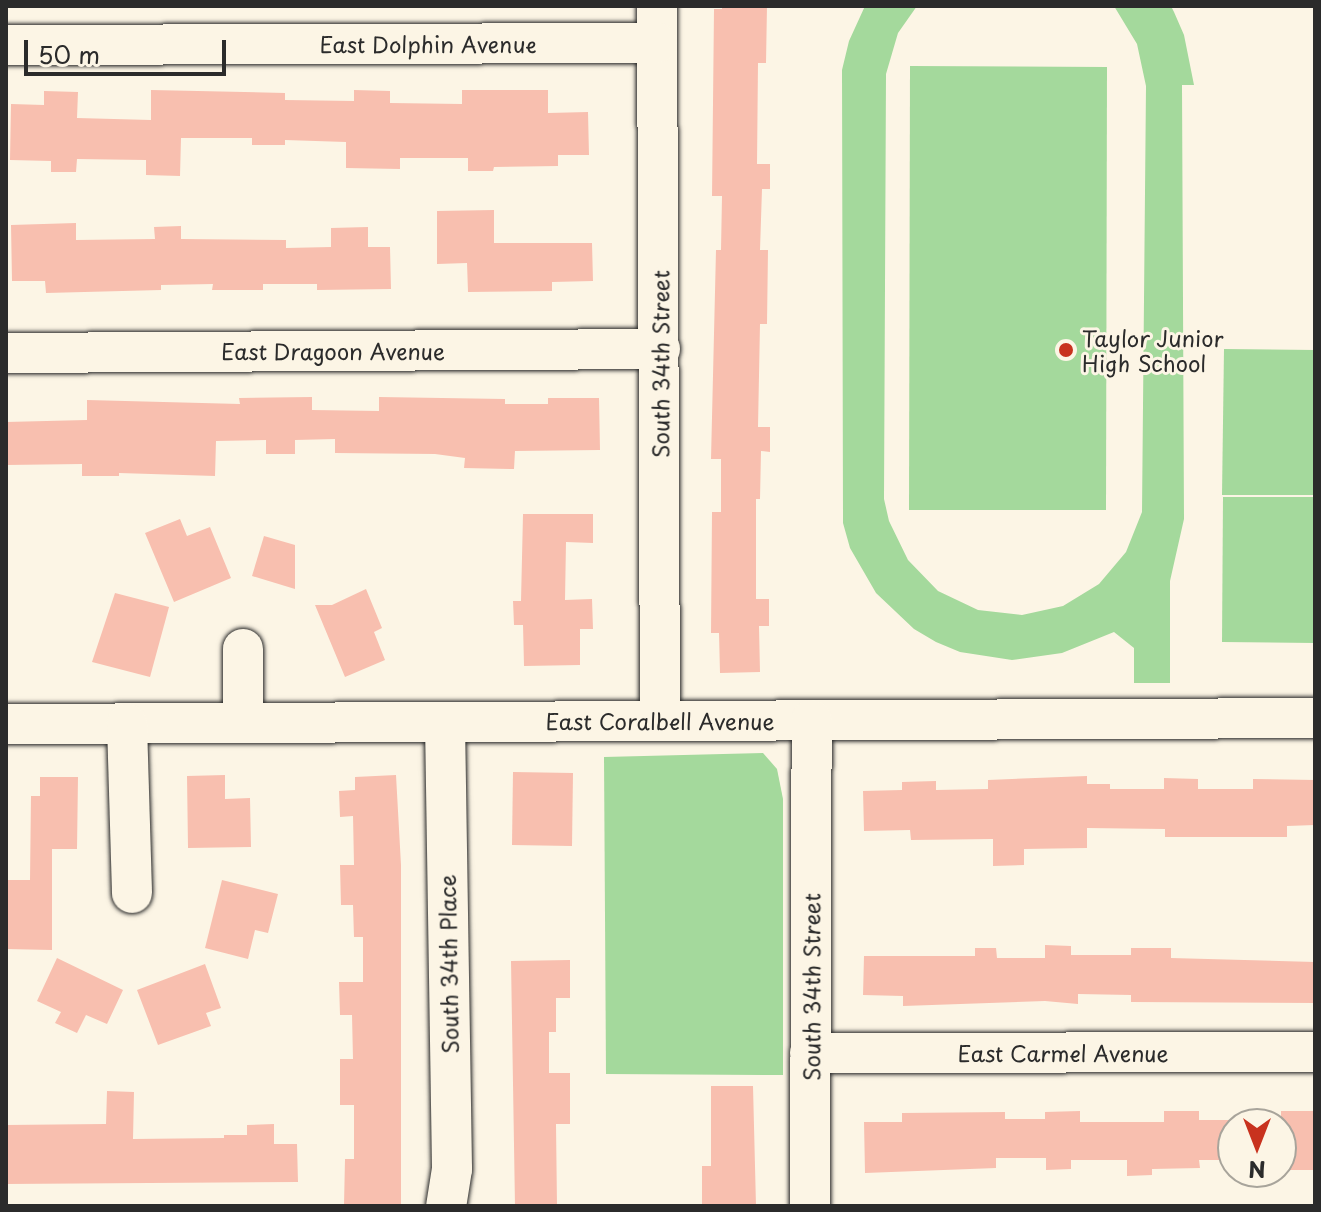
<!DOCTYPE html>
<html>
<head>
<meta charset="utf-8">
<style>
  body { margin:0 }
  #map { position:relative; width:1321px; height:1212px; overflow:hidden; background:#fcf5e5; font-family:"Playpen Sans",sans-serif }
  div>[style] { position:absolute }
  .green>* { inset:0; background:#a4d99c }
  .building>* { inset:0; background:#f8bfaf }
  .roads { filter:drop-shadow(0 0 2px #2b2b2b) drop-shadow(0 0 2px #2b2b2b) }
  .minor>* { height:40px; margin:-20px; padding:0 20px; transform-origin:20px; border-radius:20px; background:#fcf5e5 }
  .dots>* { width:22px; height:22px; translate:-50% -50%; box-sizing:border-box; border:4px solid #fcf5e5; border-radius:50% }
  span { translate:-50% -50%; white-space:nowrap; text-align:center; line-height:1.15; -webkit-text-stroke:6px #fcf5e5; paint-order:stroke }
  .street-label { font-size:22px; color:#2b2b2b }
  .poi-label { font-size:22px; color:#2b2b2b }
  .left { translate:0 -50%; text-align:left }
  .frame { position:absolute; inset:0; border:8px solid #2b2b2b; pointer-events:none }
  .north { position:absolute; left:1217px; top:1108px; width:80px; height:80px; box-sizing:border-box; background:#fcf5e5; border:2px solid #a8a49b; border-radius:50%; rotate:180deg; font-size:22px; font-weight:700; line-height:32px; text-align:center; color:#2b2b2b }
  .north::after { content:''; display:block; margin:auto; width:28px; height:36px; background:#c8321e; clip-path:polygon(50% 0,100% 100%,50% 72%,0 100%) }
  .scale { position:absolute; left:24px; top:40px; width:202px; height:36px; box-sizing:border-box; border:4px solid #2b2b2b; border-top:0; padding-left:10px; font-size:24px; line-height:28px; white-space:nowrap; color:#2b2b2b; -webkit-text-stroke:6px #fcf5e5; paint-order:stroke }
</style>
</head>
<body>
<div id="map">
  <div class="green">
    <i style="clip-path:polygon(865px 6px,917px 6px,898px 33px,886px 74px,884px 499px,889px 521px,908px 560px,938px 591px,978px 610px,1022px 615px,1063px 606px,1099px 584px,1126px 552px,1142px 512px,1146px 86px,1137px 44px,1114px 6px,1171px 6px,1174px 12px,1184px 35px,1194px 85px,1182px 85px,1184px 519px,1170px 581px,1170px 683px,1134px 683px,1134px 648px,1114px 632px,1062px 653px,1012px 660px,960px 652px,936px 642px,914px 629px,876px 593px,850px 548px,843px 523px,842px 70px,849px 41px)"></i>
    <i style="clip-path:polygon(910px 66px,1107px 67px,1106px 510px,909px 510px)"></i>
    <i style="clip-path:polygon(1224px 349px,1315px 350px,1315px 495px,1222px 495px)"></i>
    <i style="clip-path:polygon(1223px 497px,1315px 497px,1315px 643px,1222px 642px)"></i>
    <i style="clip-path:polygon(763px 753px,777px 769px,783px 799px,783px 1075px,606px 1074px,604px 757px)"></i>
  </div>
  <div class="building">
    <i style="clip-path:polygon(722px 6px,767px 6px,766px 63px,758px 63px,757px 164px,770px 164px,770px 189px,762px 189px,760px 250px,768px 250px,767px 324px,760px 324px,758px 427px,770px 427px,770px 452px,761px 451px,760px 499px,756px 499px,756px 599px,769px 599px,769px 626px,759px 626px,760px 672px,720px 673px,719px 633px,711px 633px,712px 512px,721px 512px,721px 459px,711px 459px,716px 250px,721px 250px,722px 196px,712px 196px,714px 9px,722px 9px)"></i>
    <i style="clip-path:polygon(151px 90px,285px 93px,285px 100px,354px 101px,354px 90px,390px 91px,390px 103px,462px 104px,462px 90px,548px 90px,548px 113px,588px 112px,589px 155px,558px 155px,558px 166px,494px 167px,493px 171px,468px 171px,468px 158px,400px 158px,400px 169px,346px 168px,346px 142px,285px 140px,285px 145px,252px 145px,252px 138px,181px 138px,180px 176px,146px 175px,146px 160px,77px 159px,76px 172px,51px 172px,51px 161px,10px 160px,11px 104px,44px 105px,44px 91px,78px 92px,77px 118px,151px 120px)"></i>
    <i style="clip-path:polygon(494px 210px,494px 243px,592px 243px,593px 281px,552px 282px,552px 291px,468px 292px,467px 263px,437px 264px,437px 211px)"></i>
    <i style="clip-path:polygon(76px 223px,76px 240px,155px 239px,154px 227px,181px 226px,181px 239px,286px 240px,286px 248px,331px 247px,331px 228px,368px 227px,368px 247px,390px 247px,391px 289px,317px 290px,317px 284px,263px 284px,263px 290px,212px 290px,213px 284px,161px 285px,161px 290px,46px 293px,45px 281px,12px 281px,11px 225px)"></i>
    <i style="clip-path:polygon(312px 397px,312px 410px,379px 411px,379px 397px,505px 399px,505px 404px,548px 404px,548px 398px,599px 398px,600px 450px,515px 451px,514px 469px,464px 468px,465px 458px,435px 454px,335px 453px,335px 439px,295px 440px,295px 454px,266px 454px,266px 440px,216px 441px,215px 476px,119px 473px,119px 476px,82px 476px,82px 464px,6px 465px,6px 422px,87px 420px,87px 400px,240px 404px,239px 398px)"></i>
    <i style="clip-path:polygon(523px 514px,593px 514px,593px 543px,566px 542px,565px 600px,592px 599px,593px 629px,580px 629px,580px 665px,524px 666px,523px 625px,514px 625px,513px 601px,521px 601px)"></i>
    <i style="clip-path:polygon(180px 519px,187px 536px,210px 527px,231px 578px,174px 602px,145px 533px)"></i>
    <i style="clip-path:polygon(264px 536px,295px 545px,295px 589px,252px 576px)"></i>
    <i style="clip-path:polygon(366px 589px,382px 628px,374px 632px,385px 660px,345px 677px,315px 605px,332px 605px)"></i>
    <i style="clip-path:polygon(115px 593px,169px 607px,150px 677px,92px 662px)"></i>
    <i style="clip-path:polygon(513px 772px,573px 773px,572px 846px,512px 845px)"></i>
    <i style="clip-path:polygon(225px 775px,225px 799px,250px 798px,251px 847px,188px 848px,187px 776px)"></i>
    <i style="clip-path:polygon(396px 775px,401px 865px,401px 1206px,344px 1205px,345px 1159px,354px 1159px,354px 1105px,340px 1105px,340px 1059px,353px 1059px,352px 1015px,340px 1015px,339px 982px,363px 982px,363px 937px,354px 937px,353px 905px,341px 905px,340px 865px,354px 865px,353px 816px,340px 817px,339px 791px,355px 790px,355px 777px)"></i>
    <i style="clip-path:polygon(1087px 776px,1087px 784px,1110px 784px,1110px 789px,1164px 789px,1164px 778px,1198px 779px,1198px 789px,1253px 789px,1253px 779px,1315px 780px,1315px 825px,1287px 826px,1287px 837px,1165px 837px,1165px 829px,1087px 828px,1087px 848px,1024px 849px,1024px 865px,993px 866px,993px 839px,911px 840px,910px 830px,864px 831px,863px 791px,902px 790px,902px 782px,936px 781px,936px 790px,988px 789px,988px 780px)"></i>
    <i style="clip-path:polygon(40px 777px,78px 777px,77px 849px,52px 849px,52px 950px,6px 949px,6px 880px,30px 880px,31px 796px,40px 796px)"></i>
    <i style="clip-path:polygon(222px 880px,278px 894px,268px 933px,255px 930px,248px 959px,205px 948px)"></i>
    <i style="clip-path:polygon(1045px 945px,1071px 946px,1071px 955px,1131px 955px,1131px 948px,1171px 948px,1171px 958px,1315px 962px,1315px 1003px,1131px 1002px,1131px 995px,1078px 994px,1078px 1004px,1045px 1001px,903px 1006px,903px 996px,863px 995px,864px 956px,975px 956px,975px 948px,996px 948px,997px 958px,1045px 958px)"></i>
    <i style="clip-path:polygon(57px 958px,123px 990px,107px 1024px,86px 1015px,77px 1033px,55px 1023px,61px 1012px,37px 1001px)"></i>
    <i style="clip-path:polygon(570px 960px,570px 998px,556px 998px,556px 1032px,549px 1032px,549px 1073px,570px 1073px,570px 1124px,556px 1124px,557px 1206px,515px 1206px,511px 961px)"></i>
    <i style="clip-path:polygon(205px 964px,221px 1008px,206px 1013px,211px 1026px,158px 1045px,137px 990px)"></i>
    <i style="clip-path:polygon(711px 1086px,753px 1086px,756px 1206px,702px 1206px,702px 1166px,711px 1166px)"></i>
    <i style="clip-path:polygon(107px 1091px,134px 1092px,133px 1139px,224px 1138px,224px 1135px,247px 1135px,247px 1125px,274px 1124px,274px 1144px,297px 1144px,298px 1182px,6px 1184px,6px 1125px,106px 1124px)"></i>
    <i style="clip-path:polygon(1080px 1111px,1080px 1122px,1164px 1122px,1164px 1111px,1199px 1111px,1199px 1120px,1233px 1120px,1233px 1160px,1199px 1160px,1200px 1168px,1152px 1169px,1152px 1175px,1127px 1176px,1127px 1160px,1071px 1160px,1071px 1169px,1046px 1170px,1046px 1158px,996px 1158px,996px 1168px,865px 1173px,864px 1122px,902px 1122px,902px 1113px,1005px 1112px,1005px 1119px,1045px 1119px,1045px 1112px)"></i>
    <i style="clip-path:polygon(1281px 1111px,1315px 1111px,1315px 1170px,1281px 1170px)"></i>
  </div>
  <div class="roads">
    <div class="minor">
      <i style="left:657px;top:6px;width:715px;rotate:89.76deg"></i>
      <i style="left:6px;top:45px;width:651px;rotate:-0.18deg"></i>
      <i style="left:6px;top:353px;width:654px;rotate:-0.35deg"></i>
      <i style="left:243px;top:649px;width:74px;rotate:90deg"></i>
      <i style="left:445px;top:722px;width:447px;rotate:89.1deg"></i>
      <i style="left:452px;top:1169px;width:37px;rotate:99deg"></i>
      <i style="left:6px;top:724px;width:1309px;rotate:-0.26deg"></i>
      <i style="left:127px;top:724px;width:169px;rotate:88.3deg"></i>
      <i style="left:810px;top:1053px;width:505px;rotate:-0.11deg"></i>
      <i style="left:810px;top:1206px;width:486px;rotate:-89.8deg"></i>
    </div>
  </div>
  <div class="dots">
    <i style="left:1066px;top:350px;background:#c8321e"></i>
  </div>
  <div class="street-label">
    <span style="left:428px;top:44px">East Dolphin Avenue</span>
    <span style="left:333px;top:351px">East Dragoon Avenue</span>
    <span style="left:660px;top:364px;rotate:-90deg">South 34th Street</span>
    <span style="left:660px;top:721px">East Coralbell Avenue</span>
    <span style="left:448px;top:964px;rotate:-91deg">South 34th Place</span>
    <span style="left:811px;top:987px;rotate:-90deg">South 34th Street</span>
    <span style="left:1063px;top:1053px">East Carmel Avenue</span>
  </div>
  <div class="poi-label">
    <span class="left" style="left:1082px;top:350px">Taylor Junior<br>High School</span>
  </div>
  <div class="frame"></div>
  <div class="north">N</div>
  <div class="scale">50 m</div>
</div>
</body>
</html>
